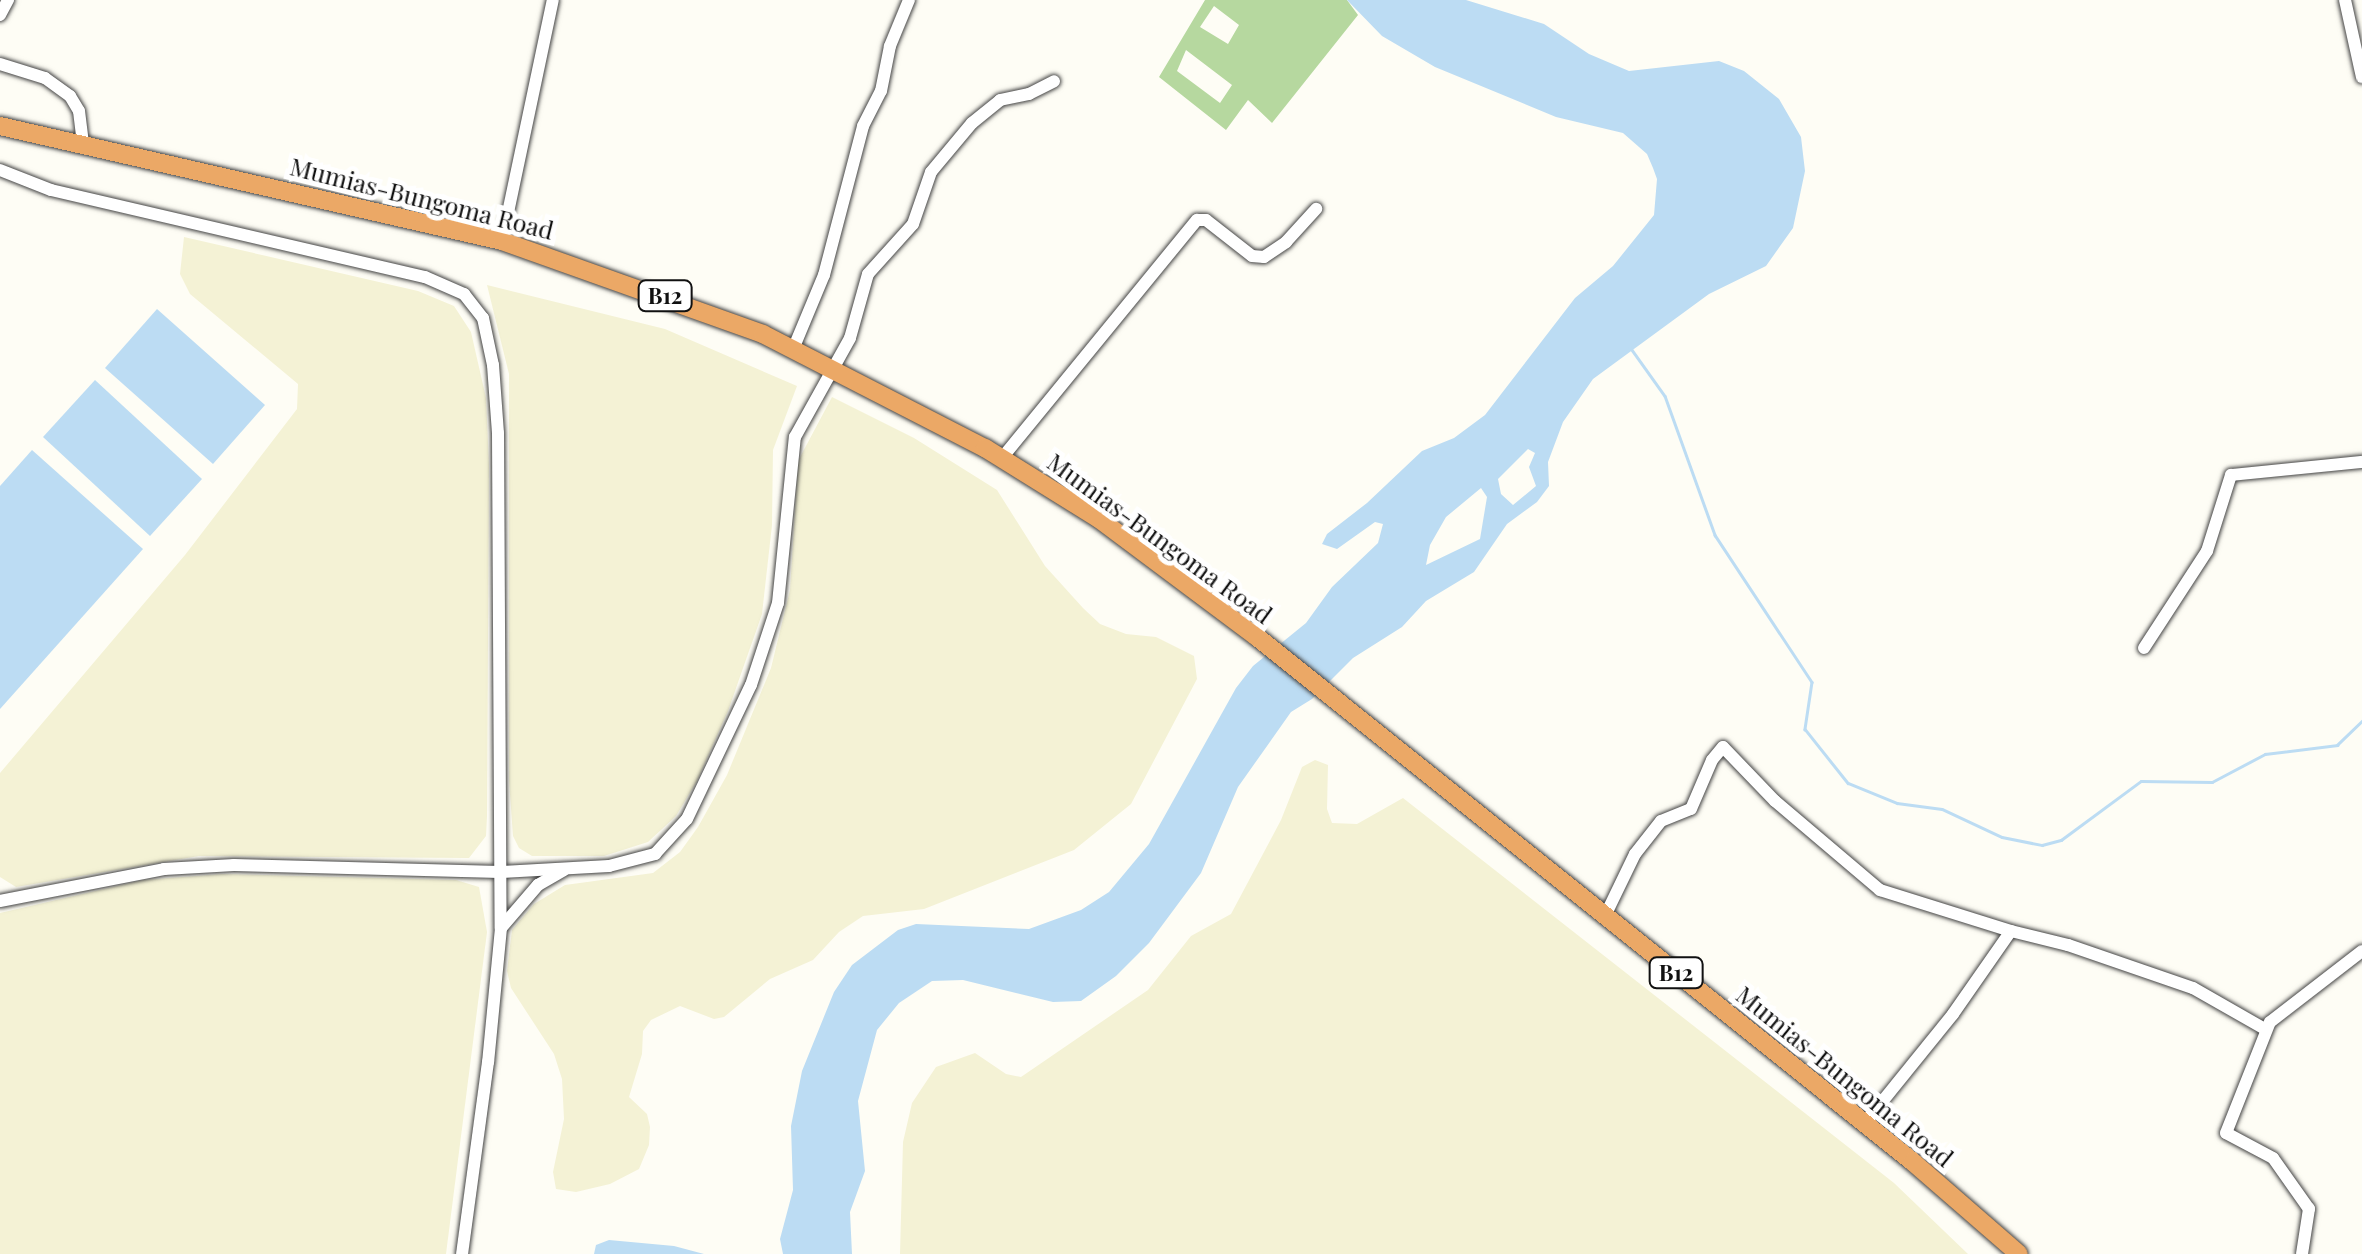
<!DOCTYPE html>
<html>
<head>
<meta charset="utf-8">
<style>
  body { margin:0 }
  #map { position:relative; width:2362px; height:1254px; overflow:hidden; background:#fefdf5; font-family:"Playfair Display",serif }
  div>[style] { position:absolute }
  .farmland>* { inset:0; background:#f4f2d5 }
  .forest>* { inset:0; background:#b6d89f }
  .water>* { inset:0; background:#bcdcf3 }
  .stream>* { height:2.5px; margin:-1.25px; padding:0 1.25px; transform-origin:1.25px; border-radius:1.25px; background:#bcdcf3 }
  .roads { filter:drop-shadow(0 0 2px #444) drop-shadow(0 0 2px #444) }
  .minor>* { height:12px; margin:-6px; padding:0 6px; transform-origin:6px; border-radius:6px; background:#fff }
  .highway>* { height:18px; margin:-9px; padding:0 9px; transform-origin:9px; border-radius:9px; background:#eba866 }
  span { translate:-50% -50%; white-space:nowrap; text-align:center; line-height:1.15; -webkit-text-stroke:10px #fff; paint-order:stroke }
  .shield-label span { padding:2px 8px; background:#fff; border:2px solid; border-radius:8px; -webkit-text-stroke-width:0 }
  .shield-label { font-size:22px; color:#111; font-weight:700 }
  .street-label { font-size:25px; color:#111 }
</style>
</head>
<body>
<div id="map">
  <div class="farmland">
    <i style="clip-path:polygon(184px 237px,418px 291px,454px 306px,471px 332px,486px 398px,489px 465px,487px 816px,486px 836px,469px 858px,199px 856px,16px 887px,0 877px,0 773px,185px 555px,297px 409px,298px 384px,190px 294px,180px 274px)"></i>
    <i style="clip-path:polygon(487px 285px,665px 329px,797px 386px,773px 450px,772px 525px,762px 614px,728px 711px,697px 781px,676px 816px,648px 842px,604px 856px,532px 856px,519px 848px,513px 836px,509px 780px,509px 374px)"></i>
    <i style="clip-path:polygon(832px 397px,914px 438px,997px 490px,1045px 566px,1083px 608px,1100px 624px,1126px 634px,1156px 637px,1194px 656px,1197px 679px,1131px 804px,1074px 850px,924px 909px,863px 916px,839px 932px,813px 960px,770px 979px,724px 1017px,714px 1019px,680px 1006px,651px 1020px,643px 1031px,642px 1054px,629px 1097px,647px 1114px,650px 1127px,649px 1145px,639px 1169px,610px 1184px,576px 1192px,556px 1189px,553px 1172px,564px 1119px,562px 1079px,554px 1054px,511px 988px,507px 971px,512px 930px,534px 904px,565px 885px,653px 873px,680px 852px,698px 827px,727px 775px,771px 668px,790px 590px,798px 461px)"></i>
    <i style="clip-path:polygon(1315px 760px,1328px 765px,1327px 809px,1332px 823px,1357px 824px,1403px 798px,1894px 1183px,1968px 1254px,900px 1254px,903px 1142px,912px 1103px,936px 1067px,975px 1053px,1006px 1074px,1021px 1077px,1148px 990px,1191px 936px,1231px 914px,1281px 820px,1302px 767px)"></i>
    <i style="clip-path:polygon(222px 874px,456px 880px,479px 887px,487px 932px,446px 1254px,0 1254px,0 913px,143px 880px)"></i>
  </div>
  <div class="forest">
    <i style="clip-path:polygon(evenodd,1205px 0,1347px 0,1358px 15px,1272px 123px,1248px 100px,1226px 130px,1159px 77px,1205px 0,1214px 6px,1239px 25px,1228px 44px,1200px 27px,1214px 6px,1205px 0,1186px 50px,1232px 85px,1220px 103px,1177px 71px,1186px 50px)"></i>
  </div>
  <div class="water">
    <i style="clip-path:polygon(evenodd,1347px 0,1466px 0,1544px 24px,1589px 54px,1629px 71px,1719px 61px,1744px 71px,1779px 99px,1801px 137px,1805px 171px,1793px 228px,1766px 266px,1709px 294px,1593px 379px,1563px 422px,1548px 462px,1549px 486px,1537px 502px,1507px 524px,1474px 572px,1426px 601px,1402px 627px,1353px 658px,1312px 699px,1291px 712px,1238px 787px,1201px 873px,1149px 943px,1116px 976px,1081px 1001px,1053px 1002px,963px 980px,932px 981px,899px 1003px,877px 1030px,858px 1101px,865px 1171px,850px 1212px,852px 1254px,783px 1254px,780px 1239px,793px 1190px,791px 1126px,802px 1071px,834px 992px,852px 965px,898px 930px,916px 924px,1029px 929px,1081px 910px,1109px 892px,1149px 844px,1236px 688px,1253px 666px,1306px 623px,1332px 587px,1378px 543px,1383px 524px,1375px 522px,1337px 549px,1322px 544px,1327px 534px,1367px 503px,1422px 451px,1454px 438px,1485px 415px,1575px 298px,1613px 266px,1654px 215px,1657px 179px,1653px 168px,1647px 154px,1623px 133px,1556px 117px,1435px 67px,1382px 36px,1347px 0,1528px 449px,1535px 453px,1529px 467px,1536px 486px,1513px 505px,1501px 494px,1498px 479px,1528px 449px,1347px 0,1481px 488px,1487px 497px,1480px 539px,1426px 565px,1430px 545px,1446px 517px,1481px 488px)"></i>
    <i style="clip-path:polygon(157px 309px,265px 405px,213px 464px,105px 368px)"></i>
    <i style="clip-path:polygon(95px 380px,202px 479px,150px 536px,43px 437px)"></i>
    <i style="clip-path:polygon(32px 450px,143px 549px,0 709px,0 486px)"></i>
    <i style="clip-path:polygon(609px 1240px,674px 1246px,704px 1254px,594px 1254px,596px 1245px)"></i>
  </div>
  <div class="stream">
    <i style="left:1630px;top:347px;width:60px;rotate:54.5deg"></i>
    <i style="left:1665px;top:396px;width:148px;rotate:70.2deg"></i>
    <i style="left:1715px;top:535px;width:176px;rotate:56.6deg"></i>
    <i style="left:1812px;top:682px;width:48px;rotate:98.5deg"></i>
    <i style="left:1805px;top:729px;width:69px;rotate:51.5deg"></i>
    <i style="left:1848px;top:783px;width:53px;rotate:22.2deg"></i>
    <i style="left:1897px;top:803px;width:45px;rotate:7.6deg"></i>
    <i style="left:1942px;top:809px;width:66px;rotate:25deg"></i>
    <i style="left:2002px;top:837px;width:41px;rotate:11.3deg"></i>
    <i style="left:2042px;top:845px;width:20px;rotate:-15deg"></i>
    <i style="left:2061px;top:840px;width:99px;rotate:-36.4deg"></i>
    <i style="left:2141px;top:781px;width:71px;rotate:0.8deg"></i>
    <i style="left:2212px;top:782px;width:60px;rotate:-27.8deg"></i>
    <i style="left:2265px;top:754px;width:73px;rotate:-7.1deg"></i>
    <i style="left:2337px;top:745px;width:35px;rotate:-44deg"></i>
  </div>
  <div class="roads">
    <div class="minor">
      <i style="left:2345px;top:0;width:79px;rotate:77.6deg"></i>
      <i style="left:0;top:15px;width:17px;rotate:-62deg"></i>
      <i style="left:0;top:64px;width:47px;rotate:17.3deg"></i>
      <i style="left:45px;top:78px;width:31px;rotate:36deg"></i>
      <i style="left:70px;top:96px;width:17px;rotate:59deg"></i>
      <i style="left:79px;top:111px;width:34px;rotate:83deg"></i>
      <i style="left:0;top:170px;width:55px;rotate:21.4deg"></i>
      <i style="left:51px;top:190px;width:384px;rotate:13.1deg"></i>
      <i style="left:425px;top:277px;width:43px;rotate:23.6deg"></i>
      <i style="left:464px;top:294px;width:31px;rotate:52deg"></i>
      <i style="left:483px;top:318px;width:48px;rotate:78deg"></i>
      <i style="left:493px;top:365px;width:68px;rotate:85.8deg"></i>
      <i style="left:498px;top:433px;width:495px;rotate:89.7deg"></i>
      <i style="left:501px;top:928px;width:135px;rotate:95.5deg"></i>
      <i style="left:488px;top:1062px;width:194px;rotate:97.7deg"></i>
      <i style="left:502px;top:241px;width:246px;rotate:-78.1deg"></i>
      <i style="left:794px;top:347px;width:78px;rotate:-67.4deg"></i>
      <i style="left:824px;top:275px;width:154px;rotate:-75.3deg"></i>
      <i style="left:863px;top:126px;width:39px;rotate:-63deg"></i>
      <i style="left:881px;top:91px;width:46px;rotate:-78.7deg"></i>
      <i style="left:890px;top:46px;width:50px;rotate:-67.6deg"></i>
      <i style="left:1002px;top:458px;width:308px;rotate:-50.7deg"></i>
      <i style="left:1197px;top:220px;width:9px"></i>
      <i style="left:1206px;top:220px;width:58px;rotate:38deg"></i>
      <i style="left:1252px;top:256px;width:12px;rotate:5deg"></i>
      <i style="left:1264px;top:257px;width:27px;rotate:-34deg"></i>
      <i style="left:1286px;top:242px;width:45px;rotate:-47.7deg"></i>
      <i style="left:2144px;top:648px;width:116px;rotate:-57deg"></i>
      <i style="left:2207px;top:551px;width:80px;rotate:-72.5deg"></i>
      <i style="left:2231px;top:475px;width:132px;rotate:-5.7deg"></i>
      <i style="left:0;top:901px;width:167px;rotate:-11deg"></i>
      <i style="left:164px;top:869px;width:70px;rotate:-3.3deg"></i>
      <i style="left:234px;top:865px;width:266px;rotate:1.5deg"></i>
      <i style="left:500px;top:872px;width:109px;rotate:-3.2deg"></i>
      <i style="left:609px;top:866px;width:48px;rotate:-14.6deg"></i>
      <i style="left:655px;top:854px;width:47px;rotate:-47.6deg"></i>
      <i style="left:687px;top:819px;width:148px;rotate:-64.5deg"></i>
      <i style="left:751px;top:685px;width:86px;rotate:-71.8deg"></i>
      <i style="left:778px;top:603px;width:167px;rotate:-84.2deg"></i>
      <i style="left:795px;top:437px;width:113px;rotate:-60.9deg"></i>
      <i style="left:850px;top:338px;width:66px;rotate:-74.3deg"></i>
      <i style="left:868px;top:274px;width:67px;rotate:-48deg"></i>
      <i style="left:913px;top:224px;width:55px;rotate:-70.9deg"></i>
      <i style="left:931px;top:172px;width:64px;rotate:-50.1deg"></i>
      <i style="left:972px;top:123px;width:36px;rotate:-39deg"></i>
      <i style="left:1000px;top:100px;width:30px;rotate:-12deg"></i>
      <i style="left:1029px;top:94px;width:28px;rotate:-27deg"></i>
      <i style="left:1605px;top:916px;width:69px;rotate:-64.2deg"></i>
      <i style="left:1635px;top:854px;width:42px;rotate:-51.8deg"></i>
      <i style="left:1661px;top:821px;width:32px;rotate:-22deg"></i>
      <i style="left:1691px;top:809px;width:53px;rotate:-66.8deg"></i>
      <i style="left:1712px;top:760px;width:17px;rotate:-50deg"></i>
      <i style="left:1723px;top:747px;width:75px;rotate:46.1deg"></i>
      <i style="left:1775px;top:801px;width:138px;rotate:40.3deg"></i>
      <i style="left:1880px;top:890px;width:137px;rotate:17.4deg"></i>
      <i style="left:501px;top:928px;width:57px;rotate:-49.3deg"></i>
      <i style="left:538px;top:885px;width:30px;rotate:-30deg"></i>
      <i style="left:1864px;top:1124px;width:141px;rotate:-51deg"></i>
      <i style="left:1953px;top:1014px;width:101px;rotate:-55.1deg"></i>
      <i style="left:2011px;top:931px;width:59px;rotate:13.8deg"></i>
      <i style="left:2068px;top:945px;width:132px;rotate:19deg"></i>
      <i style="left:2193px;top:988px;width:83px;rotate:29.7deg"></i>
      <i style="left:2302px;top:1254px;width:46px;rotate:-81.2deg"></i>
      <i style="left:2309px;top:1209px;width:62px;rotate:-125.2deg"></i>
      <i style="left:2273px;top:1158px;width:53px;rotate:-152deg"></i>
      <i style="left:2226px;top:1133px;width:119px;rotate:-68.4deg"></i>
      <i style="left:2270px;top:1022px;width:116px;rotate:-37.7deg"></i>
    </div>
    <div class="highway">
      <i style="left:0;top:126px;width:515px;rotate:12.9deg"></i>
      <i style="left:502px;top:241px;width:277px;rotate:19.6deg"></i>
      <i style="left:763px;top:334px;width:250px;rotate:27.2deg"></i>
      <i style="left:985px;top:448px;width:134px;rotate:31.9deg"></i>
      <i style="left:1099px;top:519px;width:197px;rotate:36.8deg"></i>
      <i style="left:1257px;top:637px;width:840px;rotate:38.67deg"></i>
      <i style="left:1913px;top:1162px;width:140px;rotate:41deg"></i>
    </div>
  </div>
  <div class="shield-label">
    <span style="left:665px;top:296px">B12</span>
    <span style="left:1676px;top:973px">B12</span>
  </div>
  <div class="street-label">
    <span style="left:422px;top:198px;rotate:14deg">Mumias-Bungoma Road</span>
    <span style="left:1160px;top:538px;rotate:36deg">Mumias-Bungoma Road</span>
    <span style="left:1845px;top:1076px;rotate:39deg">Mumias-Bungoma Road</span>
  </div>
</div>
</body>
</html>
